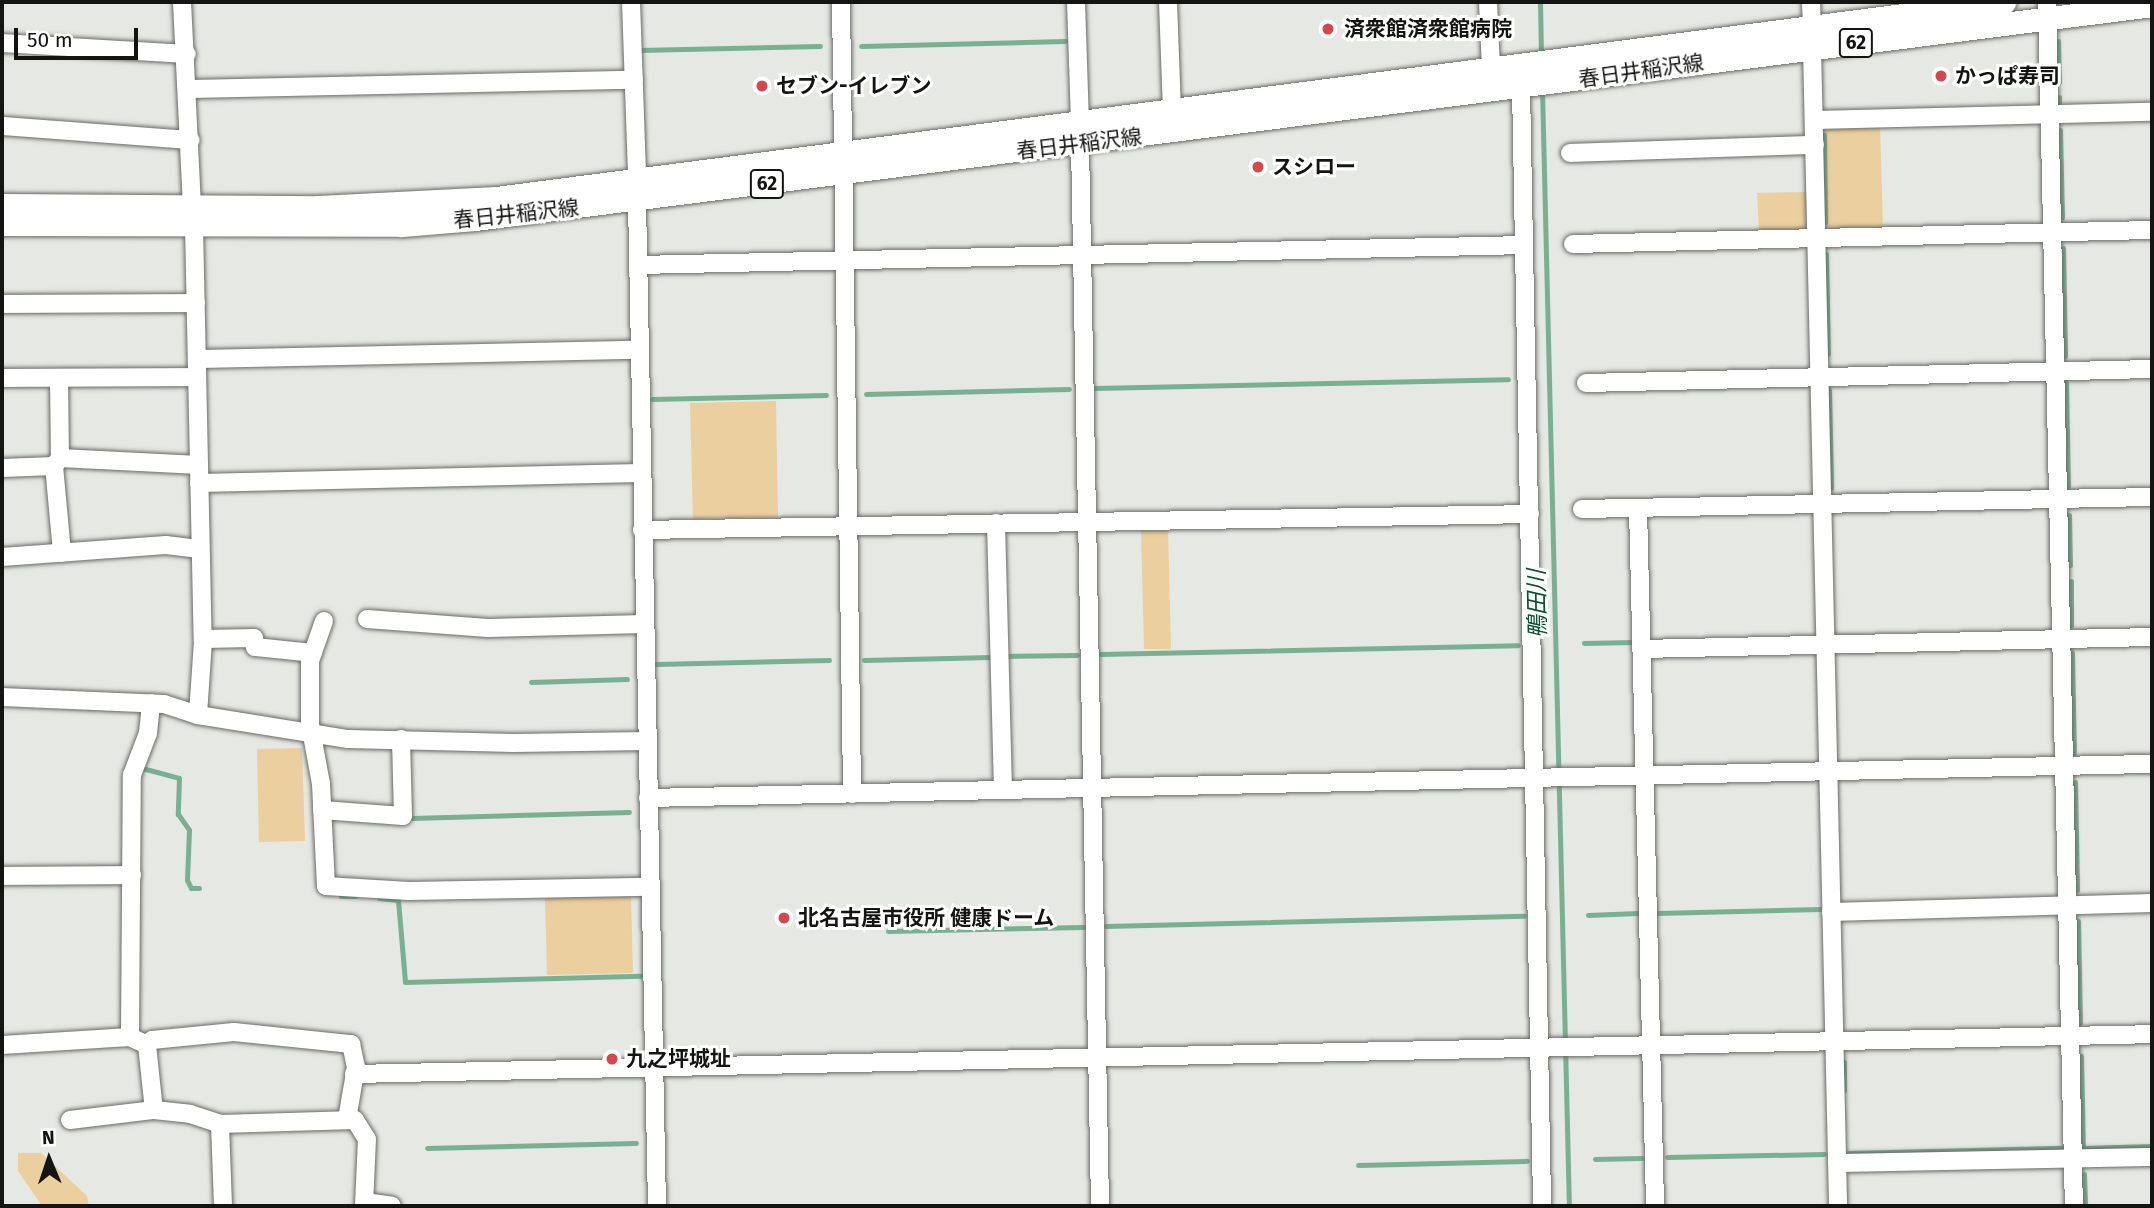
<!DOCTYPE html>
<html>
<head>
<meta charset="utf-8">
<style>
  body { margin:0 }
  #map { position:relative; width:2154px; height:1208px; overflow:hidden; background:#e6e8e3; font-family:"Fira Sans","Noto Sans JP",sans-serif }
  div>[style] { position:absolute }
  .green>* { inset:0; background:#ebcf9e }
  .stream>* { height:5px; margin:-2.5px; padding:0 2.5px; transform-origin:2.5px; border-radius:2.5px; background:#79b092 }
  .roads { filter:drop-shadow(0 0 2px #696a66) drop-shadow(0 0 2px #696a66) }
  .minor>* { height:18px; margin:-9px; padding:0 9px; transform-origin:9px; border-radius:9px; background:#fff }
  .major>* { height:23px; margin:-11.5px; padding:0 11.5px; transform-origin:11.5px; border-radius:11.5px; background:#fff }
  .dots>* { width:19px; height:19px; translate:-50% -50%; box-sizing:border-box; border:4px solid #fff; border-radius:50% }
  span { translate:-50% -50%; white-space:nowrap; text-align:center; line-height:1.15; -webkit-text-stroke:6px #fff; paint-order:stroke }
  .shield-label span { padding:2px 5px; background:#fff; border:2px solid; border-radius:5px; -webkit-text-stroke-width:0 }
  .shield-label { font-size:19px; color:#141413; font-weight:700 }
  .poi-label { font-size:21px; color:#141413; font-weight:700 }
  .left { translate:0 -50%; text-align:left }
  .street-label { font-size:21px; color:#141413 }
  .water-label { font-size:23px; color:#0a5033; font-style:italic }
  .frame { position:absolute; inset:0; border:4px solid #141413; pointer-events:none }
  .north { position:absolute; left:14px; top:1124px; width:70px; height:70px; -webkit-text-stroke:5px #fff; paint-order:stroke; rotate:358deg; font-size:19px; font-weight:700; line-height:28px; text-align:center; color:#141413 }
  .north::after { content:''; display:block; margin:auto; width:24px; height:32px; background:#141413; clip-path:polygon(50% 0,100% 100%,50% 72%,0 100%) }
  .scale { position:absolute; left:14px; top:28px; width:124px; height:32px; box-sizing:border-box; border:4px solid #141413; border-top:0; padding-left:9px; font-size:21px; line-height:24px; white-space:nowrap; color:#141413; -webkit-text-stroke:5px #fff; paint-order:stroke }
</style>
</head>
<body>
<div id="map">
  <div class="green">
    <i style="clip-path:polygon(1880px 124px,1883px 229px,1833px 230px,1827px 225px,1825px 130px,1830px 126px)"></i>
    <i style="clip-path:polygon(1809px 192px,1810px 225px,1802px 230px,1759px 232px,1757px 193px)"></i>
    <i style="clip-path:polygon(776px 401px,778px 517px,693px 519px,690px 403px)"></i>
    <i style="clip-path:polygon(1168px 529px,1171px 649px,1144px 649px,1141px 530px)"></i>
    <i style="clip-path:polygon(302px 748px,305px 841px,259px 842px,257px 749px)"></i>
    <i style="clip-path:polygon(631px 896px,633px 973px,547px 975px,545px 898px)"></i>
    <i style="clip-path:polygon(18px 1153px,41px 1153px,87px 1196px,89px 1206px,42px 1206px,18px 1171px)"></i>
  </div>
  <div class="stream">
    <i style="left:1540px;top:2px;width:53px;rotate:88.9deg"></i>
    <i style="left:2058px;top:41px;width:41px;rotate:88.6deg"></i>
    <i style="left:861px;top:46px;width:204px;rotate:-1.4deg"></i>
    <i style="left:639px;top:50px;width:181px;rotate:-1.3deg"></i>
    <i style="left:1542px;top:89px;width:1117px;rotate:88.62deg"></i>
    <i style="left:2059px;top:97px;width:5px;rotate:90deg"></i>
    <i style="left:2060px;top:130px;width:87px;rotate:88.7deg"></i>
    <i style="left:1824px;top:135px;width:87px;rotate:89.3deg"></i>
    <i style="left:2063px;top:248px;width:108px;rotate:88.9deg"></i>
    <i style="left:1826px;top:254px;width:100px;rotate:88.9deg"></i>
    <i style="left:2066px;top:383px;width:103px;rotate:88.9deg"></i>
    <i style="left:1095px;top:388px;width:413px;rotate:-1.2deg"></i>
    <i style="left:1829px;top:390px;width:98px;rotate:88.8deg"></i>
    <i style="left:866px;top:394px;width:203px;rotate:-1.4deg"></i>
    <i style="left:652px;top:399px;width:174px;rotate:-1.3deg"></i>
    <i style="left:2069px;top:515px;width:50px;rotate:88.9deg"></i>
    <i style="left:2071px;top:581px;width:44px;rotate:90deg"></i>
    <i style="left:1584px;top:643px;width:49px;rotate:-1.2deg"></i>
    <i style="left:2072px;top:653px;width:100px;rotate:88.9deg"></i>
    <i style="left:1100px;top:654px;width:418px;rotate:-1.2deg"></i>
    <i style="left:1006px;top:656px;width:71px;rotate:-0.8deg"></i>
    <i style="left:864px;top:660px;width:127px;rotate:-1.4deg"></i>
    <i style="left:656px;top:664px;width:173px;rotate:-1.3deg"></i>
    <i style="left:531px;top:682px;width:96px;rotate:-1.8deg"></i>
    <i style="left:142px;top:768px;width:38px;rotate:15deg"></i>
    <i style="left:179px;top:778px;width:36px;rotate:92deg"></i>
    <i style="left:178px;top:814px;width:19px;rotate:55deg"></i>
    <i style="left:189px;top:830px;width:50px;rotate:92.3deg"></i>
    <i style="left:187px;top:880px;width:9px;rotate:63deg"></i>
    <i style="left:191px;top:888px;width:8px"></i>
    <i style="left:2075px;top:782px;width:108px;rotate:88.9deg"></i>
    <i style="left:412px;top:818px;width:217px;rotate:-1.6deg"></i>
    <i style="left:341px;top:896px;width:14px"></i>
    <i style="left:379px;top:898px;width:19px;rotate:6deg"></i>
    <i style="left:398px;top:900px;width:82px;rotate:85.1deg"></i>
    <i style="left:405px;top:982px;width:236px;rotate:-1.5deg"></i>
    <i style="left:1657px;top:913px;width:164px;rotate:-1.4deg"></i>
    <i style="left:1588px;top:915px;width:50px;rotate:-2.3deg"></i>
    <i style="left:2078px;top:921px;width:102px;rotate:88.9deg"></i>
    <i style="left:1106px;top:926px;width:418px;rotate:-1.4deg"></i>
    <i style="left:888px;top:931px;width:196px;rotate:-1.2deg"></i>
    <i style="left:2081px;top:1056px;width:92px;rotate:88.8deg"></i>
    <i style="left:2083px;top:1148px;width:69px;rotate:-1.7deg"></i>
    <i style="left:1844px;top:1062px;width:28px;rotate:90deg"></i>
    <i style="left:427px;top:1148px;width:209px;rotate:-1.4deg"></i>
    <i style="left:1849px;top:1153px;width:212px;rotate:-1.4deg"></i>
    <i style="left:1667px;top:1157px;width:157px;rotate:-1.1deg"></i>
    <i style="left:1595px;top:1159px;width:47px;rotate:-1.2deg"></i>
    <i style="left:1358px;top:1165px;width:169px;rotate:-1.4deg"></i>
    <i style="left:2084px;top:1174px;width:32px;rotate:88deg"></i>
  </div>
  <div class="roads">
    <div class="minor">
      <i style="left:182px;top:2px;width:204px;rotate:87.2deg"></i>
      <i style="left:631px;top:2px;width:176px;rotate:88deg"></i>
      <i style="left:841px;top:2px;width:792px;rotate:89.2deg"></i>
      <i style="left:1076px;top:2px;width:119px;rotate:88.1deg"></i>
      <i style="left:1168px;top:2px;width:109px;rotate:87.9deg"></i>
      <i style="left:1488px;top:2px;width:66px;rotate:87.4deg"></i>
      <i style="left:1811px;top:2px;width:26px;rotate:88deg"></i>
      <i style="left:2047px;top:2px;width:1204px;rotate:88.72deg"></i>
      <i style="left:2px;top:43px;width:185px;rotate:3.4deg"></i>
      <i style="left:1812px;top:48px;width:1158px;rotate:88.71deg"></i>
      <i style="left:1521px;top:87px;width:1119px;rotate:88.92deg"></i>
      <i style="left:188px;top:89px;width:446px;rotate:-1.2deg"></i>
      <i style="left:1814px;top:120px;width:338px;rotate:-1.4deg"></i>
      <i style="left:2px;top:126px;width:189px;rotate:4.3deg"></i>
      <i style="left:1080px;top:144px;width:1062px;rotate:88.92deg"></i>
      <i style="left:1570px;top:153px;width:245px;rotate:-1.9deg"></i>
      <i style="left:637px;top:201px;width:1005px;rotate:88.86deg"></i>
      <i style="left:194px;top:226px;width:415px;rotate:88.8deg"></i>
      <i style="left:203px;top:641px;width:74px;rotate:93.9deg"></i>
      <i style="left:1573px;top:244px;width:579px;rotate:-1.39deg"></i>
      <i style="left:638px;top:265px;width:886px;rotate:-1.29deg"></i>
      <i style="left:2px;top:304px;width:194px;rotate:-0.3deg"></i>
      <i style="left:197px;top:359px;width:442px;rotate:-1.2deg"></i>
      <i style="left:2px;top:378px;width:195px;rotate:-0.3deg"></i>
      <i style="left:59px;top:378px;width:80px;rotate:89.3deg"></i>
      <i style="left:1586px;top:383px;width:566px;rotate:-1.42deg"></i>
      <i style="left:54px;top:466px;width:87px;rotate:84.7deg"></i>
      <i style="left:2px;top:468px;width:52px;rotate:-2.2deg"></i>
      <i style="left:54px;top:466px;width:10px;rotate:-53deg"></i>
      <i style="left:60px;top:458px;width:139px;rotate:2.9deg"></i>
      <i style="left:199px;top:483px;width:442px;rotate:-1.3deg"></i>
      <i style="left:1638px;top:508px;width:698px;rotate:88.6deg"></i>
      <i style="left:1582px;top:509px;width:570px;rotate:-1.21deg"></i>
      <i style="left:996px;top:523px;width:267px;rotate:88.5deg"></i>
      <i style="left:642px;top:530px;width:888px;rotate:-1.03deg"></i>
      <i style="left:2px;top:557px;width:164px;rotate:-4.2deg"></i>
      <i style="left:166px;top:545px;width:34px;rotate:7deg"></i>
      <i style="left:367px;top:619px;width:121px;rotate:4.3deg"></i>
      <i style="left:488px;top:628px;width:156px;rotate:-1.5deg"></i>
      <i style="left:324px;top:621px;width:42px;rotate:109.3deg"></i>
      <i style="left:310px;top:661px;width:63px;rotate:90deg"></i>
      <i style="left:310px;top:724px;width:61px;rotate:79.6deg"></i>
      <i style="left:321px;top:784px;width:102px;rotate:87.2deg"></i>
      <i style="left:326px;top:886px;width:83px;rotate:3.4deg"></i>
      <i style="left:409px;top:891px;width:241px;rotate:-1deg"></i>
      <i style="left:203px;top:639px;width:51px;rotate:-1.1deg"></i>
      <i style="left:254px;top:638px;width:9px;rotate:84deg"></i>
      <i style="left:255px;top:647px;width:58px;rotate:5.9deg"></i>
      <i style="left:1642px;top:649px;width:510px;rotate:-1.35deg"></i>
      <i style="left:2px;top:697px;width:162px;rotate:2.5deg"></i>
      <i style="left:164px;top:704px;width:36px;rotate:18deg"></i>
      <i style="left:198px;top:715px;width:152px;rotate:9.1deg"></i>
      <i style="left:348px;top:739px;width:166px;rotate:1.4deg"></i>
      <i style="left:514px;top:743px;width:133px;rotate:-0.9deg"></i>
      <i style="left:648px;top:798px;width:1504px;rotate:-1.3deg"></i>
      <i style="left:322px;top:810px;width:81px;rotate:4.2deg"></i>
      <i style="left:403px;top:816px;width:77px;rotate:-91.5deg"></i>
      <i style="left:2px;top:876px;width:130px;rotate:-0.4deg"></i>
      <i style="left:1831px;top:912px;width:321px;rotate:-1.6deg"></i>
      <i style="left:130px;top:1037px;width:262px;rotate:-89.6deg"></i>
      <i style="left:132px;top:775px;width:45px;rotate:-69.1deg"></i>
      <i style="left:148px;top:733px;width:30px;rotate:-84deg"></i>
      <i style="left:2px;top:1045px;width:128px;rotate:-3.6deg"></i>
      <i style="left:130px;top:1037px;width:19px;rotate:25deg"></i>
      <i style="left:147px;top:1045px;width:65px;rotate:83.9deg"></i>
      <i style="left:147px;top:1045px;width:7px;rotate:-45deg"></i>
      <i style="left:152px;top:1040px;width:82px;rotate:-5.6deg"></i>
      <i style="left:234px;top:1032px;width:118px;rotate:5.9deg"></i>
      <i style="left:351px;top:1044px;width:24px;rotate:78deg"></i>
      <i style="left:356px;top:1067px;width:53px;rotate:99.8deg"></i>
      <i style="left:354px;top:1074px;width:1798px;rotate:-1.27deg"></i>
      <i style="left:70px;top:1120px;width:85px;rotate:-6.8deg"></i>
      <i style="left:154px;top:1110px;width:36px;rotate:6deg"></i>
      <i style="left:190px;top:1114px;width:32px;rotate:18deg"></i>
      <i style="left:220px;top:1124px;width:135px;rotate:-1.7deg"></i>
      <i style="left:355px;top:1120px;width:22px;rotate:58deg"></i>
      <i style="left:367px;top:1139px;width:67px;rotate:92.6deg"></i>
      <i style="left:220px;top:1124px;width:82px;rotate:87.9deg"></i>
      <i style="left:1837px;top:1163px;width:315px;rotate:-1.1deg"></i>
      <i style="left:365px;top:1202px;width:27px;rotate:8deg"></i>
    </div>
    <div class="major">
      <i style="left:2px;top:205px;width:317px;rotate:0.4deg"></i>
      <i style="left:319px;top:207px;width:177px;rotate:-2.9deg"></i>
      <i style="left:496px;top:198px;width:1521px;rotate:-7.41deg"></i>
      <i style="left:2px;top:224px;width:400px;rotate:0.1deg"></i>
      <i style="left:402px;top:225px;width:73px;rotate:-4.7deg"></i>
      <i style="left:475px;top:219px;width:1691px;rotate:-7.27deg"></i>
    </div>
  </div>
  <div class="dots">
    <i style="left:1328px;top:29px;background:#d6464c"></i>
    <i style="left:1941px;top:76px;background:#d6464c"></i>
    <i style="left:762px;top:86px;background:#d6464c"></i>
    <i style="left:1258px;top:167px;background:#d6464c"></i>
    <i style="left:784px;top:918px;background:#d6464c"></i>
    <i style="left:612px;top:1059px;background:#d6464c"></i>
  </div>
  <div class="shield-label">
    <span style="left:1856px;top:43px">62</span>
    <span style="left:767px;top:184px">62</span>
  </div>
  <div class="poi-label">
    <span class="left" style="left:1344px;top:29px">済衆館済衆館病院</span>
    <span class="left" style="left:1955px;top:76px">かっぱ寿司</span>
    <span class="left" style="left:776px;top:86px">セブン-イレブン</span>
    <span class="left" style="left:1272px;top:167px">スシロー</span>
    <span class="left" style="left:798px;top:918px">北名古屋市役所 健康ドーム</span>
    <span class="left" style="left:626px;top:1059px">九之坪城址</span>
  </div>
  <div class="street-label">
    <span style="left:1641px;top:71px;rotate:-8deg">春日井稲沢線</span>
    <span style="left:1079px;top:144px;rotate:-7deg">春日井稲沢線</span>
    <span style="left:516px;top:214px;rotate:-6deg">春日井稲沢線</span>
  </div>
  <div class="water-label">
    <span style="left:1537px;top:604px;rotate:-91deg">鴨田川</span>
  </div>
  <div class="frame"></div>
  <div class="north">N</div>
  <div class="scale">50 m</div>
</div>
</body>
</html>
